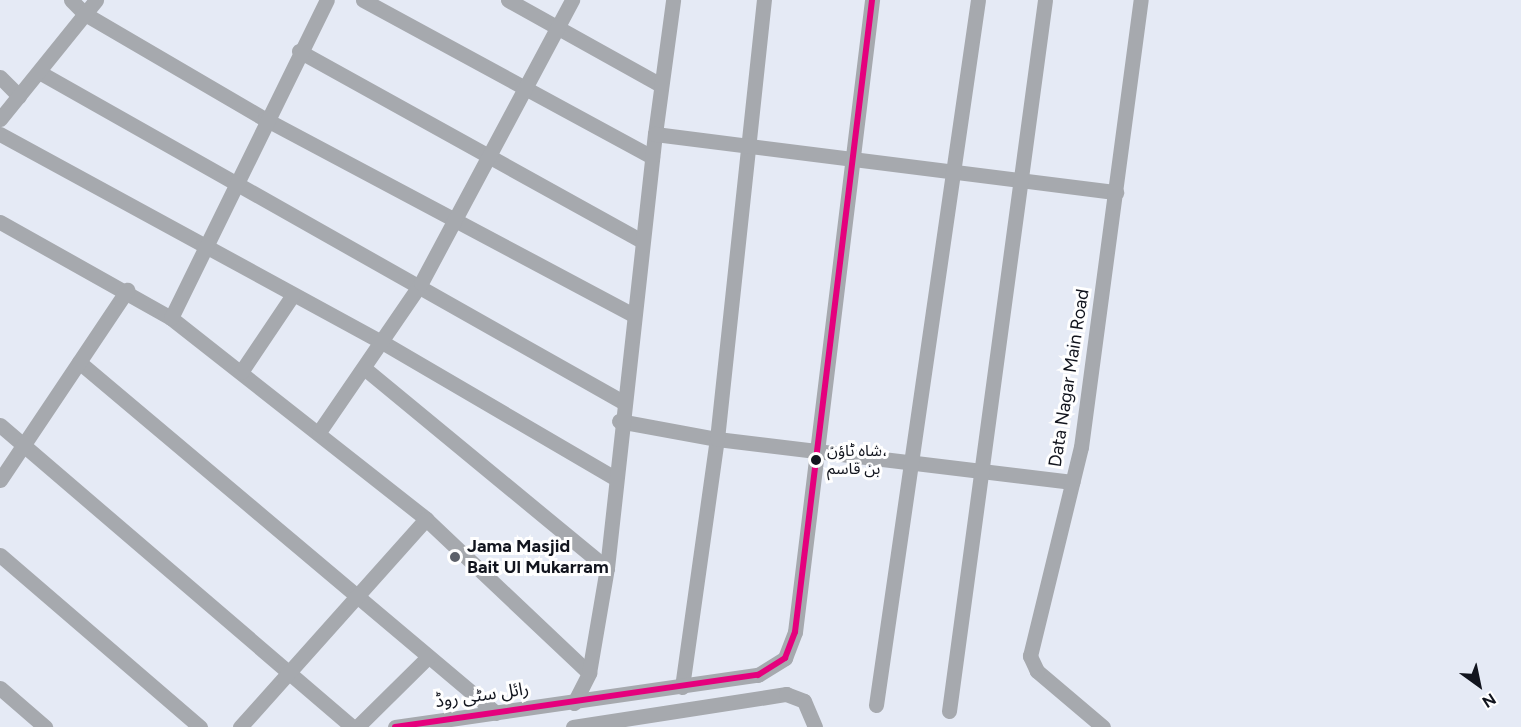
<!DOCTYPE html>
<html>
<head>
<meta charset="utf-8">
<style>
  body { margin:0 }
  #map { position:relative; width:1521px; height:727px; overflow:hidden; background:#e5eaf5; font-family:Figtree,"Noto Sans Arabic",sans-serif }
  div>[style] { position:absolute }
  .minor>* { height:15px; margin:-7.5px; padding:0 7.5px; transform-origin:7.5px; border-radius:7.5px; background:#a6a9ae }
  .bus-1>* { height:6px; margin:-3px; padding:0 3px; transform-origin:3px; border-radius:3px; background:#e5007d }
  .dots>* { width:16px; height:16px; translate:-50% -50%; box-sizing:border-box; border:3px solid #fff; border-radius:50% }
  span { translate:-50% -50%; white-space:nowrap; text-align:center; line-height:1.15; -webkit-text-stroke:6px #fff; paint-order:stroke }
  .bus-label { font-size:16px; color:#12151e }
  .left { translate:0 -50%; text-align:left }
  .street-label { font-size:18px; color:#12151e }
  .poi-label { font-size:18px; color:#12151e; font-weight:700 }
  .north { position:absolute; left:1449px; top:655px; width:60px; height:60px; -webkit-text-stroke:4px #fff; paint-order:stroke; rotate:147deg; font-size:16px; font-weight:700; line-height:24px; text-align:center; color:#12151e }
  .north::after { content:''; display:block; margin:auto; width:21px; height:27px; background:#12151e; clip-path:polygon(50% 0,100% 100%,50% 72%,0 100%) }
</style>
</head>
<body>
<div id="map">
  <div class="minor">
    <i style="left:71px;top:0;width:20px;rotate:45deg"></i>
    <i style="left:85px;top:14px;width:208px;rotate:30.3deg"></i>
    <i style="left:265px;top:119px;width:417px;rotate:28deg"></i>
    <i style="left:363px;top:0;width:329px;rotate:28.5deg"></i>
    <i style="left:508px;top:0;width:175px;rotate:29.1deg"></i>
    <i style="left:299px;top:51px;width:392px;rotate:29deg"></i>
    <i style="left:39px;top:72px;width:671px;rotate:29.47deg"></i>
    <i style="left:0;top:77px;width:27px;rotate:45deg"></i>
    <i style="left:0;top:119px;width:153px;rotate:-51.1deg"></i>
    <i style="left:0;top:134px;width:435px;rotate:28.6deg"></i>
    <i style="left:382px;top:342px;width:270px;rotate:30.3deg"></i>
    <i style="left:655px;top:134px;width:135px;rotate:-82.3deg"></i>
    <i style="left:0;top:222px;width:196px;rotate:29.3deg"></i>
    <i style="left:171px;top:318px;width:325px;rotate:38.2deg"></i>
    <i style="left:426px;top:519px;width:224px;rotate:43.4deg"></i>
    <i style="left:171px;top:318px;width:354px;rotate:-63.9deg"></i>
    <i style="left:79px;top:362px;width:545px;rotate:40.09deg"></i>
    <i style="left:364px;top:368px;width:315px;rotate:39.5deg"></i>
    <i style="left:241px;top:372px;width:92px;rotate:-56.1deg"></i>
    <i style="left:619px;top:421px;width:100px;rotate:10.4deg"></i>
    <i style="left:717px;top:439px;width:358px;rotate:6.9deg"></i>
    <i style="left:0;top:425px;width:464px;rotate:40.6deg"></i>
    <i style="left:319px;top:432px;width:181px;rotate:-55.6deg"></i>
    <i style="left:421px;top:283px;width:321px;rotate:-61.9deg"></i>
    <i style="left:0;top:480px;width:229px;rotate:-56.2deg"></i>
    <i style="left:0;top:555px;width:264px;rotate:40.7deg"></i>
    <i style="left:682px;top:687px;width:250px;rotate:-82deg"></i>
    <i style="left:717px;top:439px;width:442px;rotate:-83.9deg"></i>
    <i style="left:0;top:688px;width:60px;rotate:40.9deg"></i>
    <i style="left:574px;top:703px;width:34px;rotate:-63deg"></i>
    <i style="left:589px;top:673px;width:107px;rotate:-80.3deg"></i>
    <i style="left:607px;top:568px;width:437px;rotate:-83.7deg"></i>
    <i style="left:655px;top:134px;width:465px;rotate:7.2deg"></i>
    <i style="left:876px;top:705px;width:712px;rotate:-81.77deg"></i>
    <i style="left:949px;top:711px;width:717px;rotate:-82.31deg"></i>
    <i style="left:240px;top:727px;width:279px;rotate:-48.2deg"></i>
    <i style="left:357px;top:727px;width:100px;rotate:-44.6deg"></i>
    <i style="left:395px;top:727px;width:367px;rotate:-8.2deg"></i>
    <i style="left:758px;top:675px;width:32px;rotate:-32deg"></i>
    <i style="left:785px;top:658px;width:28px;rotate:-69deg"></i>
    <i style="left:795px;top:632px;width:637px;rotate:-83.05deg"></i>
    <i style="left:573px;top:727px;width:216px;rotate:-8.8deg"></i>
    <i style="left:786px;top:694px;width:19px;rotate:21deg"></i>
    <i style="left:804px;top:701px;width:28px;rotate:67deg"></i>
    <i style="left:1103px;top:727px;width:87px;rotate:-139.7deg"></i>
    <i style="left:1037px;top:671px;width:17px;rotate:-115deg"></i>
    <i style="left:1030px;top:656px;width:215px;rotate:-76.3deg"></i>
    <i style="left:1081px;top:447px;width:451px;rotate:-82.4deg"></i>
  </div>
  <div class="bus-1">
    <i style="left:395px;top:727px;width:367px;rotate:-8.2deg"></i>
    <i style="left:758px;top:675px;width:32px;rotate:-32deg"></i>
    <i style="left:785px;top:658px;width:28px;rotate:-69deg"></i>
    <i style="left:795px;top:632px;width:637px;rotate:-83.05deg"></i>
  </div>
  <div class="dots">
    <i style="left:816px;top:460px;background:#12151e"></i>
    <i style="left:455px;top:557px;background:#5c6069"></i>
  </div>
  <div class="bus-label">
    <span class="left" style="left:827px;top:460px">شاہ ٹاؤن،<br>بن قاسم</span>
  </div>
  <div class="street-label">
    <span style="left:1069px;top:378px;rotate:-81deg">Data Nagar Main Road</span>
    <span style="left:482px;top:695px;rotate:-8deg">رائل سٹی روڈ</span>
  </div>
  <div class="poi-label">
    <span class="left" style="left:467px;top:557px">Jama Masjid<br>Bait Ul Mukarram</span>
  </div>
  <div class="north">N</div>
</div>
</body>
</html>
